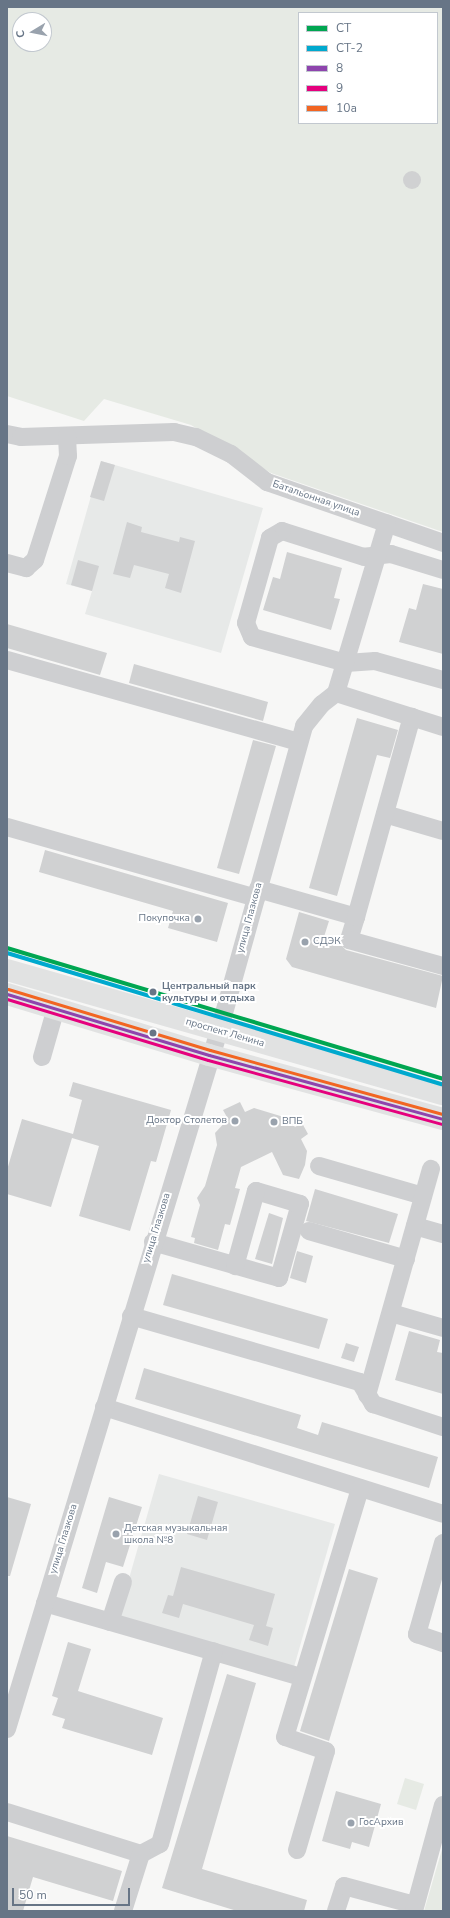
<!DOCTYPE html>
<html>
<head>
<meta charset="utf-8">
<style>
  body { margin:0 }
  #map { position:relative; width:450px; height:1918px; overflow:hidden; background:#f7f7f6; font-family:"Nunito Sans",sans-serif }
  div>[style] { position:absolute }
  .built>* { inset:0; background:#e7e9e8 }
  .green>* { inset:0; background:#e6eae4 }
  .building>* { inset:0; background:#d0d1d2 }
  .round { border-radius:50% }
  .minor>* { height:18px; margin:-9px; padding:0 9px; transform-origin:9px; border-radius:9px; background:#cecfd1 }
  .major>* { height:22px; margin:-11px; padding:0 11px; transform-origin:11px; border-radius:11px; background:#e1e2e2 }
  .bus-1>* { height:3px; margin:-1.5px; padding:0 1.5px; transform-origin:1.5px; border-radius:1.5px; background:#8e44ad }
  .bus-2>* { height:3px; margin:-1.5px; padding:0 1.5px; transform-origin:1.5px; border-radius:1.5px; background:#e5007d }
  .bus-3>* { height:3px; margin:-1.5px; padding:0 1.5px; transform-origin:1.5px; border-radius:1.5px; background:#f26522 }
  .rail-1>* { height:4px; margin:-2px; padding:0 2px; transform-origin:2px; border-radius:2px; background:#00a651 }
  .rail-2>* { height:4px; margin:-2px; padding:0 2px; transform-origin:2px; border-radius:2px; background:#00a9ce }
  .dots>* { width:11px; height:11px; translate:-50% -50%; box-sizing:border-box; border:2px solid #fff; border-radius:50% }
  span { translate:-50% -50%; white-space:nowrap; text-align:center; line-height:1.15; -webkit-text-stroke:4px #fff; paint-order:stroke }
  .street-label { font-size:10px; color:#677586 }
  .poi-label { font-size:10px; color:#677586 }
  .right { translate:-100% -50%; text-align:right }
  .left { translate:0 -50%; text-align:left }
  .stop-label { font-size:10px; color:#677586; font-weight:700 }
  .frame { position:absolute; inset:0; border:8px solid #677586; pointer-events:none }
  .legend { position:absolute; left:298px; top:12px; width:140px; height:112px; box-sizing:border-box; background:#fff; border:1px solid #c2c8cf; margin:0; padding:5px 7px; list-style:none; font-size:12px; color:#677586 }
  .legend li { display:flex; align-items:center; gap:8px; height:20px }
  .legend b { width:20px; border:1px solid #c2c8cf }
  .north { position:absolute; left:12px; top:12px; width:40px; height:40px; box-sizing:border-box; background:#fff; border:1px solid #c2c8cf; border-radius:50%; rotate:260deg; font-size:11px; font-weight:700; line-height:16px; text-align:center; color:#677586 }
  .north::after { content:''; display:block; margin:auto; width:14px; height:18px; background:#99a2ad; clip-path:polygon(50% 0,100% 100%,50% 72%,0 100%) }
  .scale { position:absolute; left:12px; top:1888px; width:118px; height:18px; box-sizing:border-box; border:2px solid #677586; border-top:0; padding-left:5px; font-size:12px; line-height:14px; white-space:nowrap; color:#677586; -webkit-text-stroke:3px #fff; paint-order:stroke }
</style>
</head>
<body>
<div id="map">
  <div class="built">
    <i style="clip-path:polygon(101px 461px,263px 508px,221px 653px,85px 614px,92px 591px,66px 584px)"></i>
    <i style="clip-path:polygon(159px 1474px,335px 1524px,294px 1667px,118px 1617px)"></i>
  </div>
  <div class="green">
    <i style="clip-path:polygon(evenodd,7px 7px,443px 7px,443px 532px,271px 473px,191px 425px,104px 399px,84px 421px,7px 396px,7px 7px,299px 13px,437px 13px,437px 123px,299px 123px,299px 13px,7px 7px,20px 20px,44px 20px,44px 44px,20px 44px,20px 20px)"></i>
    <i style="clip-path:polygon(405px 1778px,424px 1784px,416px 1810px,397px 1804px)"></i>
    <i style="clip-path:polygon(443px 1846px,443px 1911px,424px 1911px)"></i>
  </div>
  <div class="building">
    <i class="round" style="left:403px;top:171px;width:18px;height:18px"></i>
    <i style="clip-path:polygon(101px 461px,115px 465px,104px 501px,90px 497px)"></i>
    <i style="clip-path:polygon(127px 522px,142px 527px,141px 532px,179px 542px,180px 537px,195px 541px,181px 593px,165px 588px,169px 574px,134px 565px,130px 578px,113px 574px)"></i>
    <i style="clip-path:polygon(287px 552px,342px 568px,334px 598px,340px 599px,331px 630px,263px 610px,273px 577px,280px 579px)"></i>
    <i style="clip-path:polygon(78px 560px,99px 566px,92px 591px,71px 585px)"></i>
    <i style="clip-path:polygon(423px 584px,443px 589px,443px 654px,399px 642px,409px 608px,416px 610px)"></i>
    <i style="clip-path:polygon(7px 624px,107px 653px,100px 675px,7px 648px)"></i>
    <i style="clip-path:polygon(134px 664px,268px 702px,263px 721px,129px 683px)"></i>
    <i style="clip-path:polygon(357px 718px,398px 730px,390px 758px,377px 755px,337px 896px,309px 888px)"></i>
    <i style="clip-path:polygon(253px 740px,276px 746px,239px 874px,217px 868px)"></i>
    <i style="clip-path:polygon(45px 850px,228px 903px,217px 942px,168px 928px,173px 911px,39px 872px)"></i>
    <i style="clip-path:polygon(299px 912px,329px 921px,323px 940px,340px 944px,346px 950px,443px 976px,436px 1008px,292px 967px,286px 959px)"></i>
    <i style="clip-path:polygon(73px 1082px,171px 1110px,156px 1162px,151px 1161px,130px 1231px,79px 1216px,99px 1146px,72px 1138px,51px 1207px,7px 1194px,7px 1170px,22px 1119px,73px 1134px,82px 1100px,69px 1096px)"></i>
    <i style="clip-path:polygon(240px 1102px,245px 1112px,254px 1108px,287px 1118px,295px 1127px,302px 1123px,308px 1134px,301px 1139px,307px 1151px,305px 1165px,299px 1179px,283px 1175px,272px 1152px,241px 1167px,235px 1188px,240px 1189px,230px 1225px,225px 1224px,218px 1250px,194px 1243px,195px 1238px,191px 1237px,200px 1205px,197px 1198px,205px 1186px,217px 1145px,215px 1133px,228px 1119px,223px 1110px)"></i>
    <i style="clip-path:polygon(315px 1189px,398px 1214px,389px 1243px,306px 1221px)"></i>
    <i style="clip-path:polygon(269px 1213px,283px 1218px,272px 1264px,255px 1259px)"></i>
    <i style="clip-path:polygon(297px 1251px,313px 1256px,306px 1283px,290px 1278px)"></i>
    <i style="clip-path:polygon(172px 1274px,328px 1319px,319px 1349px,163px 1305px)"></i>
    <i style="clip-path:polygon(409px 1331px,440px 1340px,437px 1352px,443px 1353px,443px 1394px,395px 1380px)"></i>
    <i style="clip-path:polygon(346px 1343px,359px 1347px,354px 1362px,341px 1358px)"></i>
    <i style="clip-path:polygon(144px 1368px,301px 1415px,297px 1428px,318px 1435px,322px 1422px,438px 1457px,429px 1488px,135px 1399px)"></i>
    <i style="clip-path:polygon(198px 1496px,218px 1502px,207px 1540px,187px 1534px)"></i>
    <i style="clip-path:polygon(7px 1497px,31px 1504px,10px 1576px,7px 1576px)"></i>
    <i style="clip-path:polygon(109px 1497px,142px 1507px,123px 1567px,106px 1562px,97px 1593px,82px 1588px)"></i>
    <i style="clip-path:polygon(181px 1567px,275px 1594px,266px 1626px,273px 1628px,268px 1646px,249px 1640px,254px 1625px,183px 1604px,179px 1618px,162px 1613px,168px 1595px,173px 1596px)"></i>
    <i style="clip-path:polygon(349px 1569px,378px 1578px,329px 1741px,300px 1731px)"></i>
    <i style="clip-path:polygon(68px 1642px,91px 1649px,78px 1691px,163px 1718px,152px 1755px,62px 1728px,65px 1719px,52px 1715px,58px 1698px,52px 1696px)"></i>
    <i style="clip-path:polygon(227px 1674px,256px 1683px,202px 1869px,307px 1900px,304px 1911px,237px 1911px,162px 1888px)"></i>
    <i style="clip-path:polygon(336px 1791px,381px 1804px,369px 1847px,352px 1842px,350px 1849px,322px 1841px)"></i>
    <i style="clip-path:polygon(7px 1836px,122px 1871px,113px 1901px,33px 1877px,23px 1911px,7px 1911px)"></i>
  </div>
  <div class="minor">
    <i style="left:7px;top:434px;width:14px;rotate:12deg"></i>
    <i style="left:21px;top:437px;width:153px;rotate:-1.9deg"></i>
    <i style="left:174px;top:432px;width:23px;rotate:13deg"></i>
    <i style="left:196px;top:437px;width:39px;rotate:26deg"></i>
    <i style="left:231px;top:454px;width:46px;rotate:37.9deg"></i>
    <i style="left:267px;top:482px;width:186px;rotate:19.1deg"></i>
    <i style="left:7px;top:563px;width:20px;rotate:15deg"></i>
    <i style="left:26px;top:568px;width:12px;rotate:-42deg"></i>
    <i style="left:35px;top:560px;width:109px;rotate:-72.4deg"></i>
    <i style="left:68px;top:456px;width:20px;rotate:-93deg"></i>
    <i style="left:443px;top:570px;width:54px;rotate:-162.9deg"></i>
    <i style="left:391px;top:554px;width:27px;rotate:174deg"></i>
    <i style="left:364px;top:557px;width:86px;rotate:-162.4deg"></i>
    <i style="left:282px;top:531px;width:14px;rotate:150deg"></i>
    <i style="left:270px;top:538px;width:88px;rotate:105.8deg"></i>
    <i style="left:246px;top:623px;width:15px;rotate:67deg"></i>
    <i style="left:252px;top:637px;width:98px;rotate:15.5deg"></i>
    <i style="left:346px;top:663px;width:29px;rotate:-4deg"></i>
    <i style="left:375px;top:661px;width:71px;rotate:15.6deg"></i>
    <i style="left:7px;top:660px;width:303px;rotate:15.7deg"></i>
    <i style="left:336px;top:693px;width:177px;rotate:-73.3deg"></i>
    <i style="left:385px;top:814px;width:60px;rotate:16.3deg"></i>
    <i style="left:7px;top:827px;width:259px;rotate:15.9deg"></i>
    <i style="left:258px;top:889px;width:102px;rotate:15.9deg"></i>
    <i style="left:356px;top:917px;width:24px;rotate:107deg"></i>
    <i style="left:349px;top:940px;width:98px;rotate:15.5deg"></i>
    <i style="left:356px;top:917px;width:208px;rotate:-74.4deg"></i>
    <i style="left:42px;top:1057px;width:51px;rotate:-74.1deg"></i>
    <i style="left:319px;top:1166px;width:108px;rotate:16.1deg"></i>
    <i style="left:415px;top:1226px;width:29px;rotate:16deg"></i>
    <i style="left:309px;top:1231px;width:101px;rotate:16.1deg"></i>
    <i style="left:153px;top:1242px;width:131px;rotate:15.9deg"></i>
    <i style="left:279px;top:1278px;width:77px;rotate:-74.2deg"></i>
    <i style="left:300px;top:1204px;width:46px;rotate:-163.5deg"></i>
    <i style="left:256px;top:1191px;width:78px;rotate:105.6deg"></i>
    <i style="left:391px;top:1313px;width:54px;rotate:16.1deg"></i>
    <i style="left:131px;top:1316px;width:238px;rotate:16.1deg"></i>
    <i style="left:360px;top:1382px;width:26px;rotate:59deg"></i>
    <i style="left:373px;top:1404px;width:74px;rotate:18.2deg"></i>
    <i style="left:367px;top:1395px;width:235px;rotate:-74.2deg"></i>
    <i style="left:104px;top:1407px;width:355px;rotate:17.5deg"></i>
    <i style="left:443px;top:1543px;width:95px;rotate:105.9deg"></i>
    <i style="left:417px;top:1634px;width:28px;rotate:19deg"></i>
    <i style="left:45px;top:1603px;width:267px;rotate:16.1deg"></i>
    <i style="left:110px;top:1622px;width:42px;rotate:-72deg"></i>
    <i style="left:7px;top:1729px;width:729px;rotate:-73.11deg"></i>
    <i style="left:219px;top:1031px;width:317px;rotate:-74.4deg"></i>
    <i style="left:304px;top:726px;width:28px;rotate:-51deg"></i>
    <i style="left:322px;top:704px;width:18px;rotate:-38deg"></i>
    <i style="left:336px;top:693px;width:112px;rotate:17.6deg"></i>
    <i style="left:7px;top:1812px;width:140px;rotate:17.4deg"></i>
    <i style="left:141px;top:1854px;width:21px;rotate:-28deg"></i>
    <i style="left:160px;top:1844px;width:200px;rotate:-74.4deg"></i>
    <i style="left:297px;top:1850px;width:103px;rotate:-73.7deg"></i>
    <i style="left:326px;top:1751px;width:43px;rotate:-161.1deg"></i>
    <i style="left:285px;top:1737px;width:260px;rotate:-73.2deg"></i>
    <i style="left:123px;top:1911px;width:60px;rotate:-72.5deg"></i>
    <i style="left:336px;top:1911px;width:26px;rotate:-72deg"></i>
    <i style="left:344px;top:1886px;width:73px;rotate:15deg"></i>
    <i style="left:414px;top:1911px;width:110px;rotate:-74.7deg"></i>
  </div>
  <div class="major">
    <i style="left:7px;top:970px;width:453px;rotate:15.9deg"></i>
    <i style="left:7px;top:994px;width:211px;rotate:16.8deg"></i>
    <i style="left:209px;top:1055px;width:243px;rotate:15.3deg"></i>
  </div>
  <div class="bus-1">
    <i style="left:7px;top:994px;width:211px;rotate:16.8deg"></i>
    <i style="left:209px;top:1055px;width:243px;rotate:15.3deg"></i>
  </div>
  <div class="bus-2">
    <i style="left:7px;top:999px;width:210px;rotate:16.9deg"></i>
    <i style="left:208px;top:1060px;width:243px;rotate:15.3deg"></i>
  </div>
  <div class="bus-3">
    <i style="left:8px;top:989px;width:211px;rotate:16.8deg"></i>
    <i style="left:210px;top:1050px;width:242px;rotate:15.4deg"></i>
  </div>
  <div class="rail-1">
    <i style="left:7px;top:948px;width:455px;rotate:16.7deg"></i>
  </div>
  <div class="rail-2">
    <i style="left:7px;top:953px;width:454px;rotate:16.8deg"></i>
  </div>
  <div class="dots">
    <i style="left:198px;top:919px;background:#99a2ad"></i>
    <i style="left:305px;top:942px;background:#99a2ad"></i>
    <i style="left:153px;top:992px;background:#677586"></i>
    <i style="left:153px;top:1033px;background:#677586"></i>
    <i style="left:235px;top:1121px;background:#99a2ad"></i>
    <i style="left:274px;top:1122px;background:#99a2ad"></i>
    <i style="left:116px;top:1534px;background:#99a2ad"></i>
    <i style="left:351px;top:1823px;background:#99a2ad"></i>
  </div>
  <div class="street-label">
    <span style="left:316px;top:499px;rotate:19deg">Батальонная улица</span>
    <span style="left:250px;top:918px;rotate:-75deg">улица Глазкова</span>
    <span style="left:225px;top:1033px;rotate:16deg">проспект Ленина</span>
    <span style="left:157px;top:1228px;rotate:-73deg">улица Глазкова</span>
    <span style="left:64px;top:1539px;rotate:-73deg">улица Глазкова</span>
  </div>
  <div class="poi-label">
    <span class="right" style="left:190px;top:919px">Покупочка</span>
    <span class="left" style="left:313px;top:942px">СДЭК</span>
    <span class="right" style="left:227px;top:1121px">Доктор Столетов</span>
    <span class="left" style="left:282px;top:1122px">ВПБ</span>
    <span class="left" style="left:124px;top:1534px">Детская музыкальная<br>школа №8</span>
    <span class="left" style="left:359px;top:1823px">ГосАрхив</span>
  </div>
  <div class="stop-label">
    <span class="left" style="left:162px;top:992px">Центральный парк<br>культуры и отдыха</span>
  </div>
  <div class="frame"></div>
  <ul class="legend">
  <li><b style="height:5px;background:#00a651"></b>СТ</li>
  <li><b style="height:5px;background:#00a9ce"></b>СТ-2</li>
  <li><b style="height:5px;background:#8e44ad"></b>8</li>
  <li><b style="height:5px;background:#e5007d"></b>9</li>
  <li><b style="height:5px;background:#f26522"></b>10а</li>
  </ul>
  <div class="north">С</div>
  <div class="scale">50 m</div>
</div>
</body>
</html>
